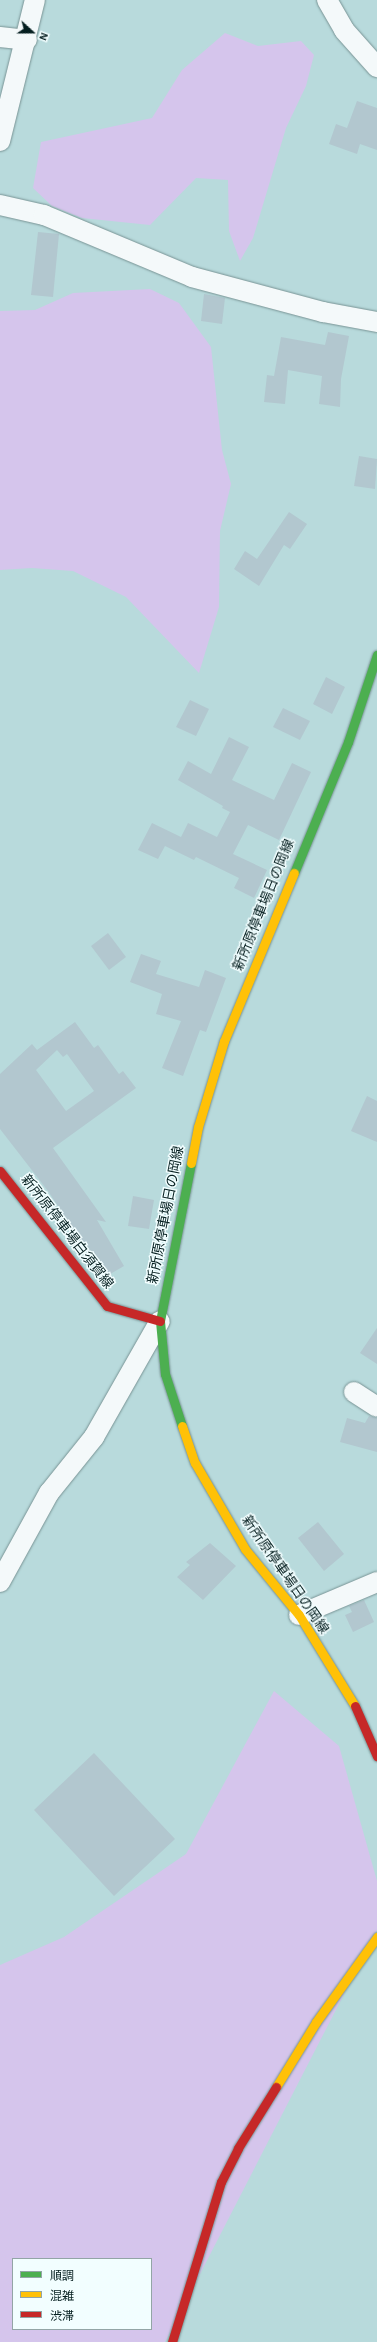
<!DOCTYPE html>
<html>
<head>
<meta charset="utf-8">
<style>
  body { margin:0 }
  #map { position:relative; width:377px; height:2342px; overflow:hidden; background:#b8dadc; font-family:"Alegreya Sans","Noto Sans JP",sans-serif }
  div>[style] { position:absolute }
  .green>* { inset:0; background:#d5c5ec }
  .building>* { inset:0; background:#b2c7cf }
  .roads { filter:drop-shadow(0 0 1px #789394) drop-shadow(0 0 1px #789394) }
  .street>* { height:20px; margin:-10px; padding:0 10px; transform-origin:10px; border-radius:10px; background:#f4f9fa }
  .fast>* { height:9px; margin:-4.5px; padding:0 4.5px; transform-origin:4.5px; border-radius:4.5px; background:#4caf50 }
  .slow>* { height:9px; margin:-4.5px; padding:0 4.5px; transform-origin:4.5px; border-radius:4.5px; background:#ffc107 }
  .jam>* { height:9px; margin:-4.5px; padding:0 4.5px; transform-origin:4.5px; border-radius:4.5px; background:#c62828 }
  span { translate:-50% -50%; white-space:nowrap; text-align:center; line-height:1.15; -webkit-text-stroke:3px #f2feff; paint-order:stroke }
  .street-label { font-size:14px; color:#051f20 }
  .legend { position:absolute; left:12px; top:2258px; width:140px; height:72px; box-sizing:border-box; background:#f2feff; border:1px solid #93a5a6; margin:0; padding:5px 7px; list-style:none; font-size:12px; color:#051f20 }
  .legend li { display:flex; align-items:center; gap:8px; height:20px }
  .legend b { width:20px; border:1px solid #93a5a6 }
  .north { position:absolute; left:12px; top:12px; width:40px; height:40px; -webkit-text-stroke:3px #f2feff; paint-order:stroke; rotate:111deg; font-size:11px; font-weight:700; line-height:16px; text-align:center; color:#051f20 }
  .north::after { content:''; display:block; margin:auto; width:14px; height:18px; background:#051f20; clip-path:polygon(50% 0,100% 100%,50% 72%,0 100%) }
</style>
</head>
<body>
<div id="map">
  <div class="green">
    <i style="clip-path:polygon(225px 33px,258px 46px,301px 41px,314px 55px,306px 86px,286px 128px,253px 238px,240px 261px,229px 231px,228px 180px,196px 178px,150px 225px,82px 218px,52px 206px,33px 188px,41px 142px,152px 118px,182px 70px)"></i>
    <i style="clip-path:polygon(150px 289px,179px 303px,211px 347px,222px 450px,231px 484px,220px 531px,219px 607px,199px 673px,126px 597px,73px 571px,32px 568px,0 570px,0 311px,35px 310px,73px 293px)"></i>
    <i style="clip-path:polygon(evenodd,274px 1691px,339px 1746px,377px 1881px,377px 1930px,165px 2342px,0 2342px,0 1965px,64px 1937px,186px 1854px,274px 1691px,13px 2259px,151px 2259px,151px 2329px,13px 2329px,13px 2259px)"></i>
  </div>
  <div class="building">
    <i style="clip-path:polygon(357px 101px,377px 108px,377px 150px,360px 144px,357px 154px,329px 144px,336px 124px,347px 128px)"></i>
    <i style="clip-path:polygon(38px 232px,59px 234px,53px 297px,31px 295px)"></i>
    <i style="clip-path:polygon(204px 294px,225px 298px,222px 324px,201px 321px)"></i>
    <i style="clip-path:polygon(328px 332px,349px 336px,341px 379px,340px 407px,319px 404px,322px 376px,288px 370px,285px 404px,264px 402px,267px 375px,274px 376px,281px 337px,325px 345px)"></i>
    <i style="clip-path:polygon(359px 456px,377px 459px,375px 489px,354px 486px)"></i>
    <i style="clip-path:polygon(289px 512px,307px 524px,290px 549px,284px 545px,259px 586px,234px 569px,245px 551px,257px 559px)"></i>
    <i style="clip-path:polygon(326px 677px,345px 687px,332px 714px,313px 704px)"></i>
    <i style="clip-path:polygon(190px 700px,209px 709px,196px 736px,176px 727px)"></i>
    <i style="clip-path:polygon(283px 708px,310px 721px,300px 740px,273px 727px)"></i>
    <i style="clip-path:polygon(229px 737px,249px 747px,232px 780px,274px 800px,292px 763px,311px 772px,279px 840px,248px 825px,233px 854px,267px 870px,254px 898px,234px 888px,239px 878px,196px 857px,194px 860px,165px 846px,158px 859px,138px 850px,152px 823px,181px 837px,188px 823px,217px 837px,230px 812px,222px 808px,223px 806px,178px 780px,188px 761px,211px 774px)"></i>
    <i style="clip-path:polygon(108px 933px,126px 957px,109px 970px,91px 946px)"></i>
    <i style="clip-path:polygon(141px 954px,161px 961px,156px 974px,199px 987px,205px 970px,226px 978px,206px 1032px,200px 1030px,183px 1076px,162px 1068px,181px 1021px,156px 1014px,162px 994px,130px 982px)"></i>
    <i style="clip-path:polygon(evenodd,75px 1022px,94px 1048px,98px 1045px,119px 1074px,123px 1071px,136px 1088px,53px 1148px,106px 1222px,97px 1220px,124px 1266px,105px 1277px,48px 1191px,0 1129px,0 1074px,32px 1044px,37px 1050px,75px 1022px,57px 1050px,63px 1057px,67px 1054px,94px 1091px,66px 1111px,36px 1070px,57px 1050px)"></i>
    <i style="clip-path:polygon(367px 1096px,377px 1101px,377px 1142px,351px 1131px)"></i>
    <i style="clip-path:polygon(133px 1196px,154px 1200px,149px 1229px,128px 1226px)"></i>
    <i style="clip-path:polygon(377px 1328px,377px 1364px,360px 1353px)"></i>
    <i style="clip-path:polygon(369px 1416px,377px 1418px,377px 1452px,340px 1442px,347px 1418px,365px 1423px)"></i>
    <i style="clip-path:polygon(318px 1522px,344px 1554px,324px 1571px,298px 1538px)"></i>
    <i style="clip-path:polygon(210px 1543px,236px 1566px,203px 1600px,177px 1577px,190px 1565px,186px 1562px)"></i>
    <i style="clip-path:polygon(364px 1600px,374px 1622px,353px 1632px,345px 1615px,352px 1612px,349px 1606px)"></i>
    <i style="clip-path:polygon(94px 1753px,175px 1839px,114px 1896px,34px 1810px)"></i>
  </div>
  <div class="roads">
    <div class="street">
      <i style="left:327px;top:0;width:34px;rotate:60deg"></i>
      <i style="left:344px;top:30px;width:50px;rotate:48.3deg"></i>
      <i style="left:0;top:37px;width:27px;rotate:6deg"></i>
      <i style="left:0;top:141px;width:145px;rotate:-76.1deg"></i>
      <i style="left:0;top:205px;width:45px;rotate:12.8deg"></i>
      <i style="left:44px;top:215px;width:160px;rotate:22.7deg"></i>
      <i style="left:192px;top:277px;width:136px;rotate:15deg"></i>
      <i style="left:323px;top:312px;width:55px;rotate:10.5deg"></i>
      <i style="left:354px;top:1392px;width:27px;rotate:33deg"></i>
      <i style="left:0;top:1582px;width:102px;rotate:-61.2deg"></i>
      <i style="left:49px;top:1493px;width:72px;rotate:-51.2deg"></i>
      <i style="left:94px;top:1437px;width:133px;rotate:-60.4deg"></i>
      <i style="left:299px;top:1615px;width:85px;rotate:-22.9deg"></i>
    </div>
    <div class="fast">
      <i style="left:294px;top:873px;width:142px;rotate:-67.6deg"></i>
      <i style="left:348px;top:742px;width:92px;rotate:-71.6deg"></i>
      <i style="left:182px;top:1426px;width:55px;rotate:-108.1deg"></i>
      <i style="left:165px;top:1374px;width:53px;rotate:-95.4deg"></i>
      <i style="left:160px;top:1321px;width:161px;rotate:-78.9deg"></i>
    </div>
    <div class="slow">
      <i style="left:191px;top:1163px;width:37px;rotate:-79deg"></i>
      <i style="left:198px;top:1127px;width:90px;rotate:-73.2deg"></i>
      <i style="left:224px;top:1041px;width:182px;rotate:-67.4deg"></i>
      <i style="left:182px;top:1426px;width:39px;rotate:71deg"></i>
      <i style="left:195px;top:1463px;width:99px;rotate:59.8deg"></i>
      <i style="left:245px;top:1549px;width:85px;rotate:50.7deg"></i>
      <i style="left:299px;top:1615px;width:107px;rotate:58.4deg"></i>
      <i style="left:276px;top:2087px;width:76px;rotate:-58.4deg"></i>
      <i style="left:316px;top:2022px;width:105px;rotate:-54.3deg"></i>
    </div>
    <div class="jam">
      <i style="left:0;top:1171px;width:172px;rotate:51.6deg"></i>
      <i style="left:107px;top:1306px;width:55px;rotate:15.8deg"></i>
      <i style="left:355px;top:1706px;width:55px;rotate:66.3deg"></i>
      <i style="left:172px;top:2342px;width:167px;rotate:-73deg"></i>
      <i style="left:221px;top:2182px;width:38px;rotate:-63deg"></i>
      <i style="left:238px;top:2148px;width:72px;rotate:-58.1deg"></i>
    </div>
  </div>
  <div class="street-label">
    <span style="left:264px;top:905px;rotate:-68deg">新所原停車場日の岡線</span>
    <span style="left:166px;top:1215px;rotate:-79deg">新所原停車場日の岡線</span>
    <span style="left:67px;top:1232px;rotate:52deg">新所原停車場白須賀線</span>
    <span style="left:285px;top:1575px;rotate:55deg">新所原停車場日の岡線</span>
  </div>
  <ul class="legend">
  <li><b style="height:5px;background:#4caf50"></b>順調</li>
  <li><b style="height:5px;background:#ffc107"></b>混雑</li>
  <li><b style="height:5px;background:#c62828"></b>渋滞</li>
  </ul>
  <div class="north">N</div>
</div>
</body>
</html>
